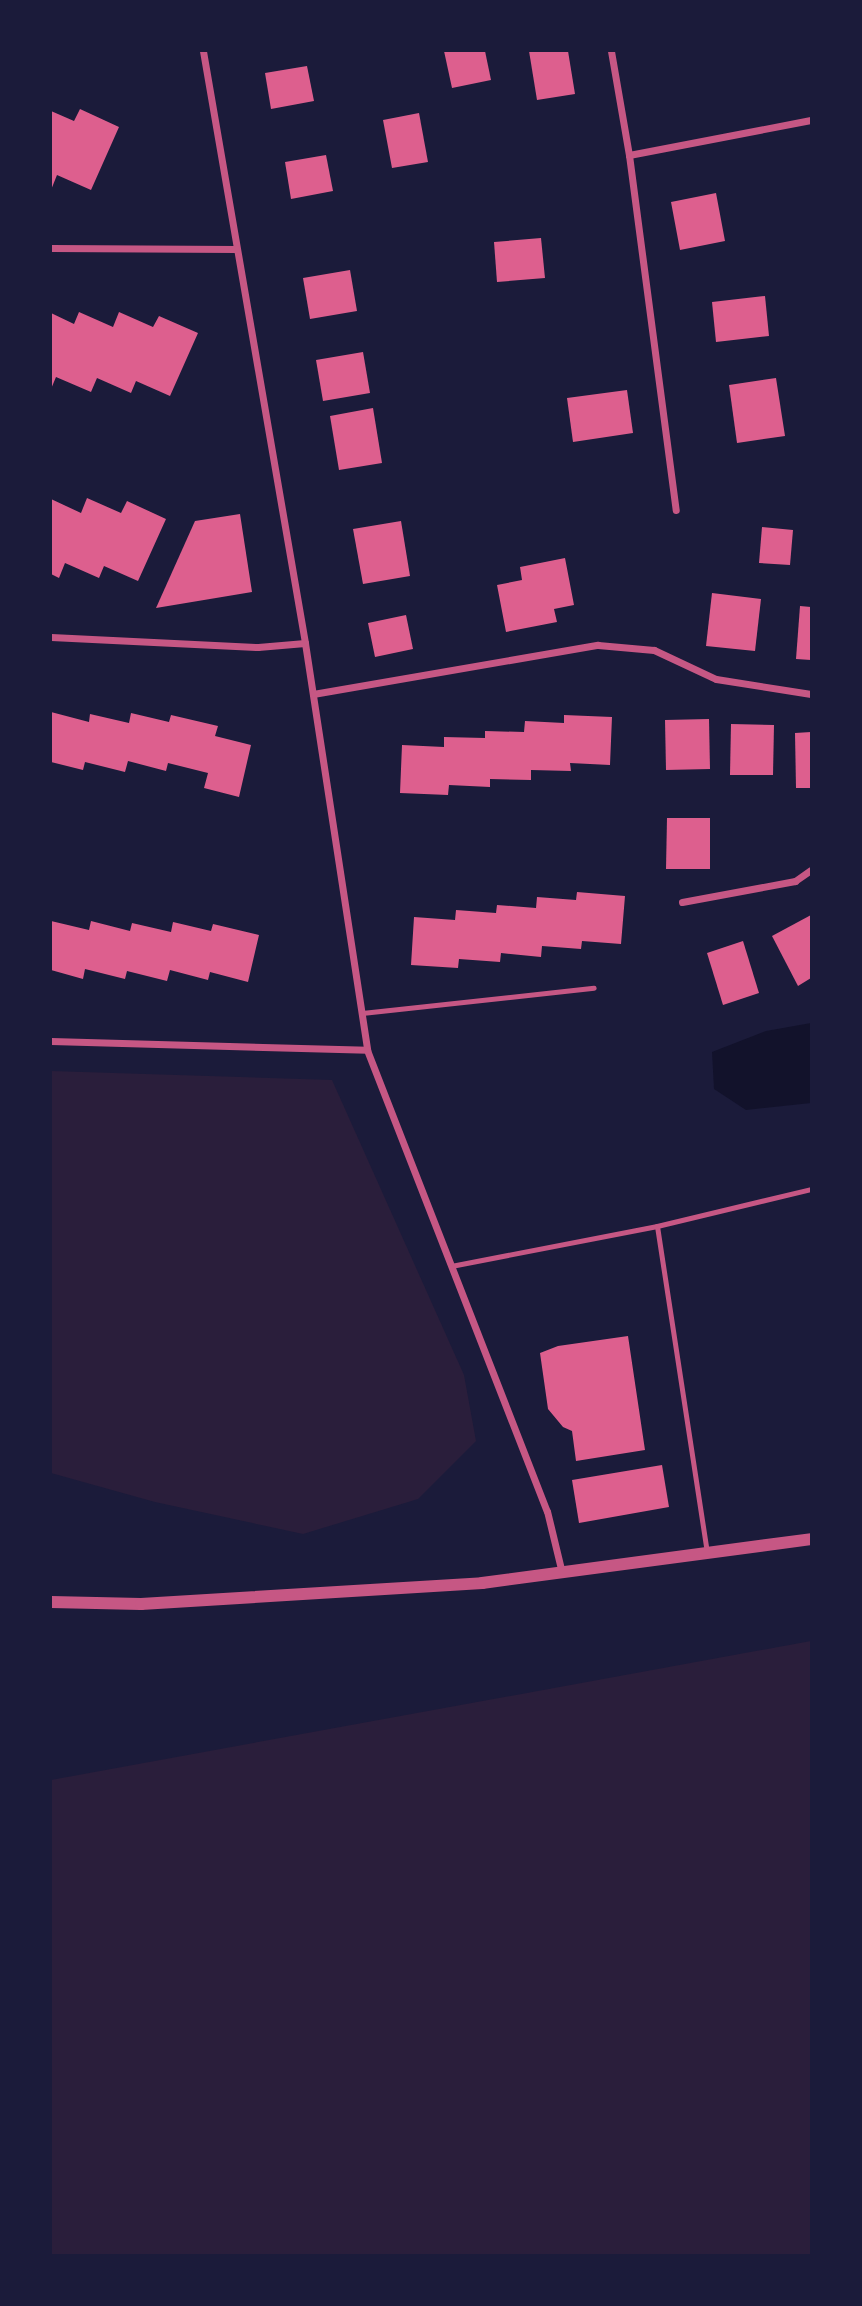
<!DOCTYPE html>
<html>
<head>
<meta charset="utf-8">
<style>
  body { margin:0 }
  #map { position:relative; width:862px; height:2306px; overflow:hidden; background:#1b1b3a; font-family:"Exo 2",sans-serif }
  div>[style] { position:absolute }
  .green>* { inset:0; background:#2a1e3b }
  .water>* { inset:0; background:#12122b }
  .building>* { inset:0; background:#dd5f8e }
  .service>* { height:5px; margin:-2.5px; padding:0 2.5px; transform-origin:2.5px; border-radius:2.5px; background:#c65784 }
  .minor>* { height:7px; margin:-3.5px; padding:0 3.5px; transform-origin:3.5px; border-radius:3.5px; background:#c65784 }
  .tertiary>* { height:12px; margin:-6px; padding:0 6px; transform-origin:6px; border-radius:6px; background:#c65784 }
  span { translate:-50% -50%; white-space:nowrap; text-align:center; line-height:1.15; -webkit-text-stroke:7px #1b1b3a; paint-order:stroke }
  .frame { position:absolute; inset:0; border:52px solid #1b1b3a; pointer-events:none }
</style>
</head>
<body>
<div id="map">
  <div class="green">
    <i style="clip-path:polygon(51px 1071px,332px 1080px,464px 1375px,476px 1441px,418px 1499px,303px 1534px,155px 1502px,51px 1473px)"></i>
    <i style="clip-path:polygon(811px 1641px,811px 2255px,51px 2255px,51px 1780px)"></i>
  </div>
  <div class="water">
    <i style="clip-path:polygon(811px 1023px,811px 1103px,746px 1110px,714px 1089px,712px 1052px,766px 1031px)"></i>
  </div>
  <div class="building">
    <i style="clip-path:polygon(444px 51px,485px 51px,491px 80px,452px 88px)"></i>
    <i style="clip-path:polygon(529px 51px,568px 51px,575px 94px,537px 100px)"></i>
    <i style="clip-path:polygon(307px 66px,314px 101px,271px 109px,265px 73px)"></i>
    <i style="clip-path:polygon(80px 109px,119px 127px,91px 190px,57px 175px,51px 190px,51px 111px,74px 121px)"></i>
    <i style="clip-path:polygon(419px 113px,428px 162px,392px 168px,383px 120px)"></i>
    <i style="clip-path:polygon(326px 155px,333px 191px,291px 199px,285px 162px)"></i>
    <i style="clip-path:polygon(716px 193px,725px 241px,680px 250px,671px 202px)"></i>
    <i style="clip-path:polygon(541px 238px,545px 278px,497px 282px,494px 242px)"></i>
    <i style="clip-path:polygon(350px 270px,357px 311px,310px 319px,303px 278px)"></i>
    <i style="clip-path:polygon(765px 296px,769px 336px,716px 342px,712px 302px)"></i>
    <i style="clip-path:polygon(79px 312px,113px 327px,119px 312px,153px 327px,159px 316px,198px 333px,170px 396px,136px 381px,131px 393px,97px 378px,91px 392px,56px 377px,51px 389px,51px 313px,74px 324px)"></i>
    <i style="clip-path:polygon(363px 352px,370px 393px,323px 401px,316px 360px)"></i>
    <i style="clip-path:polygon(776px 378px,785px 436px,737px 443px,729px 385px)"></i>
    <i style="clip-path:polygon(627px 390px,633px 433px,573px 442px,567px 398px)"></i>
    <i style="clip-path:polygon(373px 408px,382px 463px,339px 470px,330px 416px)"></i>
    <i style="clip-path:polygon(87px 498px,121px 513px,127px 501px,166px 519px,138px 581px,104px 566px,99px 578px,65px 563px,59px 578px,51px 574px,51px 499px,81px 513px)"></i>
    <i style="clip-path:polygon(240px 514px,252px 592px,156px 608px,195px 521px)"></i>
    <i style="clip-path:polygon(401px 521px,410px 576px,363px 584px,353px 529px)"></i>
    <i style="clip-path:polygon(762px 527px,793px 530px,790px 565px,759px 563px)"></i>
    <i style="clip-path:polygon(565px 558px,574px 605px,554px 609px,557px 622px,506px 632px,497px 585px,522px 580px,520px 567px)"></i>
    <i style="clip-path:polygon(712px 593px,761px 599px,755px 651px,706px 646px)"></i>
    <i style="clip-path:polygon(800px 606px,811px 607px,811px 660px,796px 659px)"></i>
    <i style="clip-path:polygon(406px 615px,413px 649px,375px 657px,368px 623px)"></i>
    <i style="clip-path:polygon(51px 712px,89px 722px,90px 714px,129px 723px,131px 713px,169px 722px,171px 715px,218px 726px,215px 736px,251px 745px,239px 797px,204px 788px,208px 773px,168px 763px,166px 771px,128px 761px,125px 772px,85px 762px,83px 770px,51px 762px)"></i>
    <i style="clip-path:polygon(564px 715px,612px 717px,610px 765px,570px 763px,571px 771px,531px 770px,531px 780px,490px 779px,490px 787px,449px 785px,448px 795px,400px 793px,402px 745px,444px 747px,444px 737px,485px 738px,485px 731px,524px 732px,525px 721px,564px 723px)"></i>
    <i style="clip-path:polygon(709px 719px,710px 769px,666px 770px,665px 720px)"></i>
    <i style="clip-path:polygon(731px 724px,774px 725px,773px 775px,730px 775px)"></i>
    <i style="clip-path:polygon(811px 732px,811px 788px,796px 788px,795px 733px)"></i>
    <i style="clip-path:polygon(667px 818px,710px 818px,710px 869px,666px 869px)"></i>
    <i style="clip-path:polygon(577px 892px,625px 896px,621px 944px,582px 941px,581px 949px,542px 946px,541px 957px,501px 953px,500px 962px,459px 959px,458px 968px,411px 965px,414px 917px,455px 920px,456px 910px,496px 913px,497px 905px,536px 908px,537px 897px,576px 900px)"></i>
    <i style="clip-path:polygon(811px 915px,811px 978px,798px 986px,772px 936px)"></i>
    <i style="clip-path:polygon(51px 921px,89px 930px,91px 921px,130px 931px,132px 923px,171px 932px,173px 922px,211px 931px,213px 924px,259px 935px,248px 982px,210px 972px,208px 980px,170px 970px,167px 981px,127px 971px,125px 979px,85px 969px,83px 979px,51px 970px)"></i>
    <i style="clip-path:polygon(743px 941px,759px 993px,723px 1005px,707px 953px)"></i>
    <i style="clip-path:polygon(628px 1336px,645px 1450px,576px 1461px,572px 1431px,563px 1427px,548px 1409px,540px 1353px,558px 1346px)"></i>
    <i style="clip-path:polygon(662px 1465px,669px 1507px,579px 1523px,572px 1480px)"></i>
  </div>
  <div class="service">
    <i style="left:362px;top:1013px;width:233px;rotate:-6.2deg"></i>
    <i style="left:657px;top:1226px;width:329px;rotate:81.3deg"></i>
    <i style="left:451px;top:1266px;width:210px;rotate:-11deg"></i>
    <i style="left:657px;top:1226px;width:158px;rotate:-13.5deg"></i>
  </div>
  <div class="minor">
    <i style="left:203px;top:51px;width:601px;rotate:80.22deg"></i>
    <i style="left:305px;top:643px;width:412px;rotate:81.3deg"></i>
    <i style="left:367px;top:1050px;width:495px;rotate:68.7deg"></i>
    <i style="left:547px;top:1511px;width:64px;rotate:76.4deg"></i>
    <i style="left:611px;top:51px;width:106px;rotate:80.2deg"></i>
    <i style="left:629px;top:155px;width:358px;rotate:82.5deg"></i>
    <i style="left:629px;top:155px;width:185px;rotate:-10.9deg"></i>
    <i style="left:51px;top:248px;width:185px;rotate:0.3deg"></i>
    <i style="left:51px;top:637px;width:207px;rotate:2.8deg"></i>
    <i style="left:258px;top:647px;width:47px;rotate:-4.9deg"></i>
    <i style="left:313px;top:694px;width:289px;rotate:-9.8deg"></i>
    <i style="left:598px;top:645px;width:56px;rotate:5.1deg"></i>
    <i style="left:654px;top:650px;width:68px;rotate:25.1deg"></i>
    <i style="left:716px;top:679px;width:96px;rotate:9deg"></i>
    <i style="left:682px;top:902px;width:115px;rotate:-10.5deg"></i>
    <i style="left:795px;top:881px;width:19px;rotate:-35deg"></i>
    <i style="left:51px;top:1041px;width:316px;rotate:1.6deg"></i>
  </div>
  <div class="tertiary">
    <i style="left:51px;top:1602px;width:90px;rotate:1.3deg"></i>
    <i style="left:141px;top:1604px;width:342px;rotate:-3.5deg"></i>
    <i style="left:482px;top:1583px;width:332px;rotate:-7.6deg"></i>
  </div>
  <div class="frame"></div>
</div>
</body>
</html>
